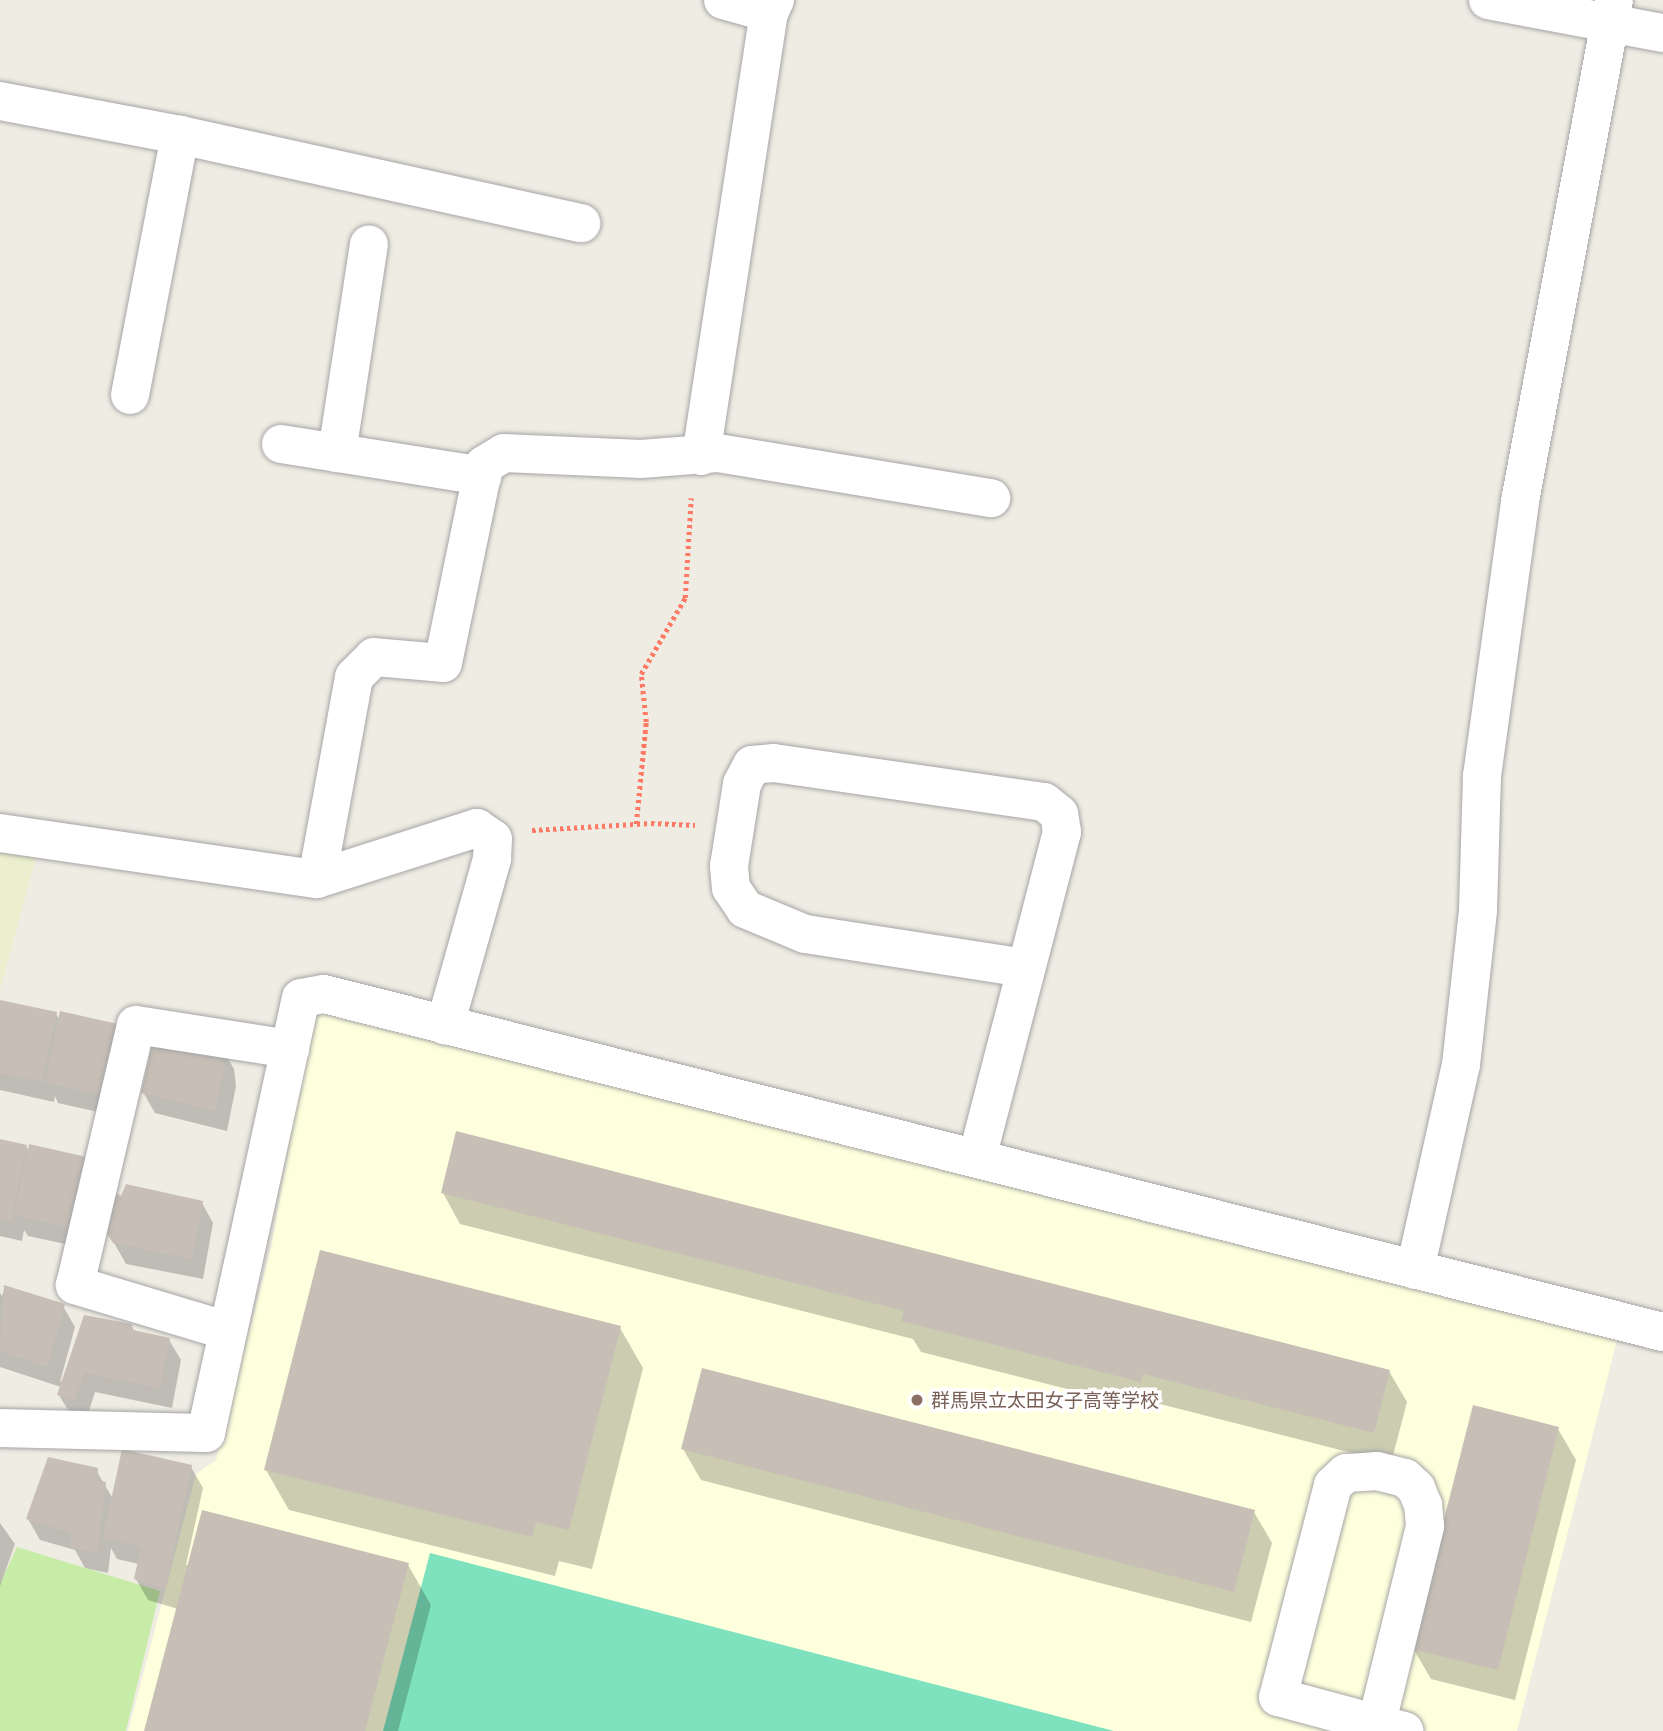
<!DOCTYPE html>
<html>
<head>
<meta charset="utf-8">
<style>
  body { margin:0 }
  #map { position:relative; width:1663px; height:1731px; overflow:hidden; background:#efece3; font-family:Lato,"Noto Sans JP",sans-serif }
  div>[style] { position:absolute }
  .education>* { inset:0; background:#feffdc }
  .farmland>* { inset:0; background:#ebefcd }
  .grass>* { inset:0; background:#c6eca7 }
  .pitch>* { inset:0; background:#7ee2bf }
  .shadow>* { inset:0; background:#0003 }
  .building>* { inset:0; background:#c7beb6 }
  .path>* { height:4.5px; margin-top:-2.25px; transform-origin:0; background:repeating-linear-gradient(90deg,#ff7a64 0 3.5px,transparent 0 7px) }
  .roads { filter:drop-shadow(0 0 2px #a5a5a5) drop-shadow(0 0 2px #a5a5a5) }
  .minor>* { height:38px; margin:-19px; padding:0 19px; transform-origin:19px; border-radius:19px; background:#fff }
  .dots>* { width:19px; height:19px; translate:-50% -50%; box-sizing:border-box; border:4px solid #fff; border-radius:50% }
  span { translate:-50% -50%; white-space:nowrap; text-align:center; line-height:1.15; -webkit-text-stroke:7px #fff; paint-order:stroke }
  .education-label { font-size:19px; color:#785e54 }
  .left { translate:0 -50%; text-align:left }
</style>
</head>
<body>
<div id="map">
  <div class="education">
    <i style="clip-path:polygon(323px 1008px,1617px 1340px,1517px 1731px,128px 1731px,196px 1474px,216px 1460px,271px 1248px,313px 1013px)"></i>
  </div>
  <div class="farmland">
    <i style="clip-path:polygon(0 846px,36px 857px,0 990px)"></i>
  </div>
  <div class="grass">
    <i style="clip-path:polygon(17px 1547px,160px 1591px,126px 1731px,0 1731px,0 1584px)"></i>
  </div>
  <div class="pitch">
    <i style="clip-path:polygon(430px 1553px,1114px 1731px,383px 1731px)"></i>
  </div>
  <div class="shadow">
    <i style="clip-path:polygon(0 1002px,56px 1014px,116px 1116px,58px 1103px,55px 1096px,54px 1102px,0 1090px)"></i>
    <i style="clip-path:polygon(222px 1048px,234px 1069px,236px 1086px,227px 1131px,155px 1113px,143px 1092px)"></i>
    <i style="clip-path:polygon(0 1141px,26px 1146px,29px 1152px,89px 1159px,79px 1247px,28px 1236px,24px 1230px,22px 1241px,0 1236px)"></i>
    <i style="clip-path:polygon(443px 1193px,1389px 1371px,1407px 1402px,1391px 1463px,1160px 1404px,1158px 1412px,921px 1352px,913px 1339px,460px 1224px)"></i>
    <i style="clip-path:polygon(202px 1203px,213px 1223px,203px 1279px,126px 1264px,109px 1234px)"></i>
    <i style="clip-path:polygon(5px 1287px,63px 1306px,75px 1327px,60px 1382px,131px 1326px,135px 1332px,169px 1340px,181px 1360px,172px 1408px,95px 1392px,86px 1420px,71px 1415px,59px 1395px,61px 1387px,0 1367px,0 1293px,2px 1296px)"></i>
    <i style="clip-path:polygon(620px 1328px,643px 1368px,592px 1569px,559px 1561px,555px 1576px,289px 1510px,266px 1470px)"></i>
    <i style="clip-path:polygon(1558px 1429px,1576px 1460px,1515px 1700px,1431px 1679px,1413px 1648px)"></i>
    <i style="clip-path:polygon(683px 1449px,1254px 1512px,1272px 1543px,1251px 1622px,701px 1480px)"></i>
    <i style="clip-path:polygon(191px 1467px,203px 1488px,186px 1565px,408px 1565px,431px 1605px,398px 1731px,146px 1731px,178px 1609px,148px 1600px,136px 1579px,139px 1564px,117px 1559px,111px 1548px,108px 1573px,85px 1568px,75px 1550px,40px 1540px,28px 1519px,96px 1470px,113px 1499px)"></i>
    <i style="clip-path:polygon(0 1523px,15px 1544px,0 1586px)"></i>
  </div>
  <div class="building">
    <i style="clip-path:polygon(0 1000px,57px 1012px,42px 1082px,0 1073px)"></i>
    <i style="clip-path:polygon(60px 1011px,122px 1025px,105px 1096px,45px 1082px)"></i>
    <i style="clip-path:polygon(155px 1032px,223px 1047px,220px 1061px,225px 1064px,215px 1111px,141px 1093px)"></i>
    <i style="clip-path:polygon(456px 1131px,1390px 1370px,1374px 1433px,1143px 1374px,1141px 1382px,901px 1321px,904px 1311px,441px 1193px)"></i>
    <i style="clip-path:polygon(0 1139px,27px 1145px,11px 1221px,0 1219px)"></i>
    <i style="clip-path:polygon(29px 1144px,91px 1158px,77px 1221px,70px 1220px,68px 1227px,14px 1215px)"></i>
    <i style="clip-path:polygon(126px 1184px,203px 1201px,192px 1259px,113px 1243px,107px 1234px,116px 1193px,121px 1196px)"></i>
    <i style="clip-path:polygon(320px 1250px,621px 1326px,569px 1530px,536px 1522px,532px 1537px,264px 1470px)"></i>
    <i style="clip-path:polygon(4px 1285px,65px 1304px,47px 1367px,0 1351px)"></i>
    <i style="clip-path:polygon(84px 1315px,132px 1324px,133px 1330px,170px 1338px,160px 1388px,84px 1373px,75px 1401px,57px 1395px)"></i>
    <i style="clip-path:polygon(702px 1368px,1255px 1510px,1234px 1592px,681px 1449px)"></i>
    <i style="clip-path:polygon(1473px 1405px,1559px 1427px,1498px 1670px,1411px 1649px)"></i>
    <i style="clip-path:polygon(122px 1449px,192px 1465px,165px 1589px,134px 1579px,141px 1547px,103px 1538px)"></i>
    <i style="clip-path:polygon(48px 1457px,98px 1468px,97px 1480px,106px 1482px,97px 1553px,71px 1548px,71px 1533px,26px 1519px)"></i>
    <i style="clip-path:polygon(202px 1510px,409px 1563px,365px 1731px,144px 1731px)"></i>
  </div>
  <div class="path">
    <i style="left:636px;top:824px;width:102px;rotate:-84.4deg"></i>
    <i style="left:646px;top:722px;width:48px;rotate:-95.9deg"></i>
    <i style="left:641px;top:674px;width:88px;rotate:-59.9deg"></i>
    <i style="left:685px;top:598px;width:100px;rotate:-86.6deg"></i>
    <i style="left:532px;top:830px;width:119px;rotate:-3.4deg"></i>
    <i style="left:651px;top:823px;width:44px;rotate:2.6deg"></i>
  </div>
  <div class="roads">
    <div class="minor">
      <i style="left:723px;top:0;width:48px;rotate:15.8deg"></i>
      <i style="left:1488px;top:0;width:178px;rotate:10.7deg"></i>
      <i style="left:0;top:101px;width:183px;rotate:10.7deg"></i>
      <i style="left:180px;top:135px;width:411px;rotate:12.4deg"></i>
      <i style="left:130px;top:395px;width:265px;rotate:-79.1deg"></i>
      <i style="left:281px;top:444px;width:204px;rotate:9deg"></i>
      <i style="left:337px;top:453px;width:211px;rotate:-81.3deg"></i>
      <i style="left:701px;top:456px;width:448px;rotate:-81.3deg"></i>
      <i style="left:769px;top:13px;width:14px;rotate:-65deg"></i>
      <i style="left:0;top:833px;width:320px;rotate:8.3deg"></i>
      <i style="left:317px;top:879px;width:168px;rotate:-17.7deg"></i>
      <i style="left:477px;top:828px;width:19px;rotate:35deg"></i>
      <i style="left:493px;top:839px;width:20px;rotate:93deg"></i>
      <i style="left:492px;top:859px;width:173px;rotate:105.8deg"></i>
      <i style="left:317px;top:879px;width:205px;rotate:-79.6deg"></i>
      <i style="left:354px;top:677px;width:28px;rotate:-45deg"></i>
      <i style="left:374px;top:657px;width:69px;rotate:5deg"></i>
      <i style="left:443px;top:663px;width:202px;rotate:-78.3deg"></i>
      <i style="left:484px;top:465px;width:23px;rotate:-31deg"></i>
      <i style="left:504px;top:453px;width:137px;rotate:2.5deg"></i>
      <i style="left:641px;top:459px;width:77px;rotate:-4.5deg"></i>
      <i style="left:718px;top:453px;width:277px;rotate:9.4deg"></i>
      <i style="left:977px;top:1158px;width:337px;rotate:-75.4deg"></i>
      <i style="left:1062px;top:832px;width:18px;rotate:-99deg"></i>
      <i style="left:1059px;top:814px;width:19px;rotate:-141deg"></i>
      <i style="left:1044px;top:802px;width:273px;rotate:-171.8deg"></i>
      <i style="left:774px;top:763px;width:22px;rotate:175deg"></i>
      <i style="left:752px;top:765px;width:21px;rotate:118deg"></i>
      <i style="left:742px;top:784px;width:83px;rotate:99deg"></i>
      <i style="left:729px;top:866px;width:22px;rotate:85deg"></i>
      <i style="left:731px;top:888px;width:25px;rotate:56deg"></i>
      <i style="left:745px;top:909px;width:65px;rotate:22.6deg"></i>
      <i style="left:805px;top:934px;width:222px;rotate:8.8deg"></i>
      <i style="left:1415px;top:1270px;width:210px;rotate:-77.4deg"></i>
      <i style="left:1461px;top:1065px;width:156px;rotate:-83.7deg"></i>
      <i style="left:1478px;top:910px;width:134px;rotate:-88.3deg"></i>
      <i style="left:1482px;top:776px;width:278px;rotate:-82.1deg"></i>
      <i style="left:1520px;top:501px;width:510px;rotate:-79.37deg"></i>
      <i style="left:228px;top:1331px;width:160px;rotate:-163.3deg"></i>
      <i style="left:75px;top:1285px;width:267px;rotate:-76.8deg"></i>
      <i style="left:136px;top:1025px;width:156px;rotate:8.9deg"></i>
      <i style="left:0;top:1428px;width:206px;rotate:1.4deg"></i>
      <i style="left:206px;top:1433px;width:445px;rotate:-77.7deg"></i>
      <i style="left:301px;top:998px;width:23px;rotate:-10deg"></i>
      <i style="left:324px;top:994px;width:1381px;rotate:14.17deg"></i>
      <i style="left:1377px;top:1722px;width:202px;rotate:-76.2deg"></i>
      <i style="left:1425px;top:1526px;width:21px;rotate:-95deg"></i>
      <i style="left:1423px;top:1505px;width:18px;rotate:-112deg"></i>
      <i style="left:1416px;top:1488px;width:15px;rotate:-138deg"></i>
      <i style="left:1405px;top:1478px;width:29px;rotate:-166deg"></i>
      <i style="left:1377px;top:1471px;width:31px;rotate:176deg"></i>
      <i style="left:1346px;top:1473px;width:18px;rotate:137deg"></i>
      <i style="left:1333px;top:1485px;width:219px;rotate:104.5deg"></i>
      <i style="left:1278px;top:1697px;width:131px;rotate:15.1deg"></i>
    </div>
  </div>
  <div class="dots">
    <i style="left:917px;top:1400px;background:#8d6e63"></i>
  </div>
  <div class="education-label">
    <span class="left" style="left:931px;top:1400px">群馬県立太田女子高等学校</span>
  </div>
</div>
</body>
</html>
